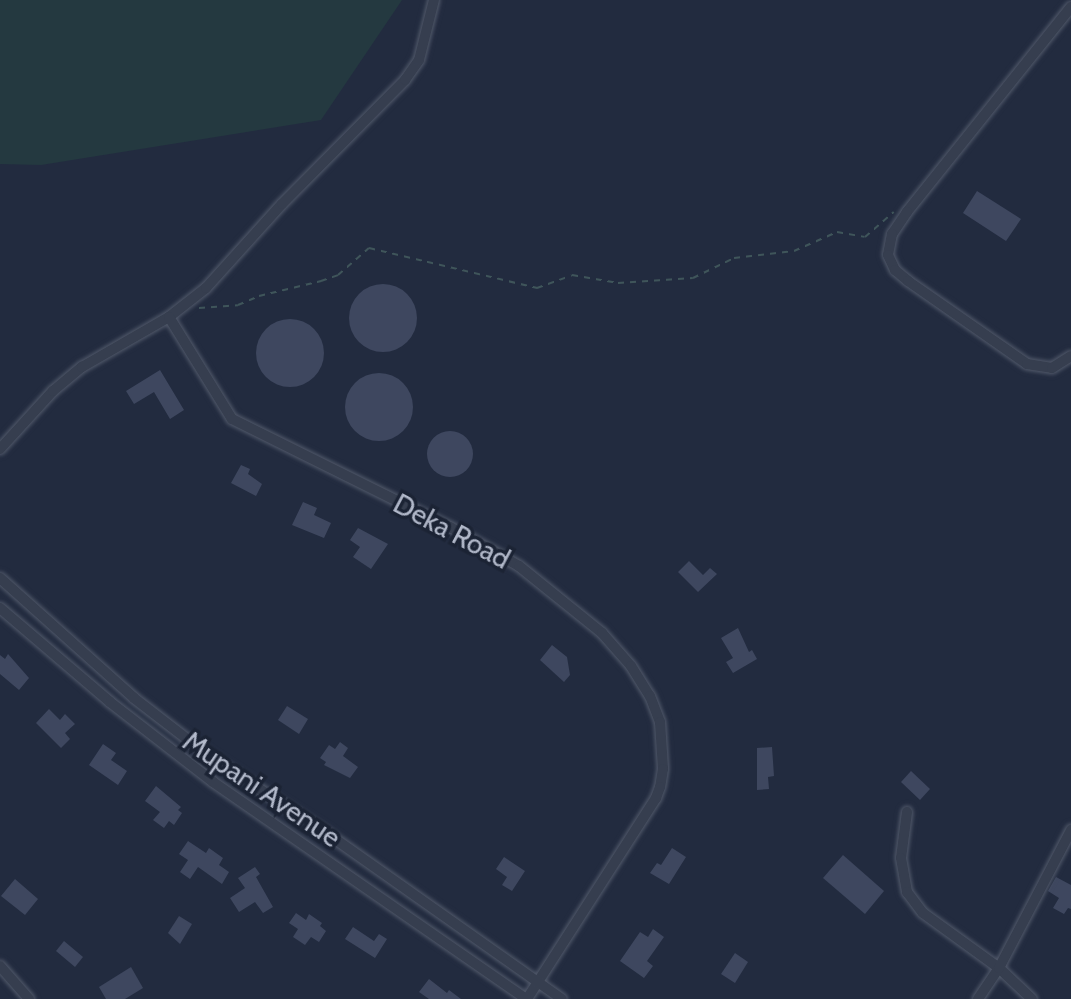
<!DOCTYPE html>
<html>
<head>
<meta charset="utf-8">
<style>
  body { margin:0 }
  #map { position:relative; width:1071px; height:999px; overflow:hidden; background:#222b3f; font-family:Cabin,sans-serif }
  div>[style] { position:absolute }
  .green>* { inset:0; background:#243940 }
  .building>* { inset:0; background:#3e475f }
  .round { border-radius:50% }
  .path>* { height:2px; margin-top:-1px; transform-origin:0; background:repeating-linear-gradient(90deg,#3f555a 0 6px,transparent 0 12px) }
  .roads { filter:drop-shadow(0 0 2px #51596a) drop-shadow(0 0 2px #51596a) }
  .minor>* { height:10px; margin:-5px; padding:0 5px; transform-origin:5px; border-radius:5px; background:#363e4f }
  span { translate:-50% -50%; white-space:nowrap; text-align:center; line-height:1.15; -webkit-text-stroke:7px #1b2334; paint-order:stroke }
  .street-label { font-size:28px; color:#b2b9ca }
</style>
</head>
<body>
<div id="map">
  <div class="green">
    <i style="clip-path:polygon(0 0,402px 0,321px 120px,41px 165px,0 164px)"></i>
  </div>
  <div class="building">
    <i style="clip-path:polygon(977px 191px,1021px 219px,1006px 241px,963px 213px)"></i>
    <i class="round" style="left:349px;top:284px;width:68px;height:68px"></i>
    <i class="round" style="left:256px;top:319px;width:68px;height:68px"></i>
    <i style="clip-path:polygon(160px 370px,184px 410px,170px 419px,154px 392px,134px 404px,126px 391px)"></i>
    <i class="round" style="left:345px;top:373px;width:68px;height:68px"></i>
    <i class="round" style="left:427px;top:431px;width:46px;height:46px"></i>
    <i style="clip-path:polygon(241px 465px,250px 469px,248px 474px,262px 484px,256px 496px,231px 483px)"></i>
    <i style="clip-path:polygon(303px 502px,317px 508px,314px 515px,331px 523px,324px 538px,292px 525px)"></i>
    <i style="clip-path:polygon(358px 528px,388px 544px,371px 569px,353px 557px,360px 547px,350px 540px)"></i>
    <i style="clip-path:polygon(689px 561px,703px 575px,710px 568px,717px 574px,698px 592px,678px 572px)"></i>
    <i style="clip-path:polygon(738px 628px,749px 652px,752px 650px,757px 659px,733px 673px,726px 662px,733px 658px,721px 638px)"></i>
    <i style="clip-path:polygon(552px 645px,567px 657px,570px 675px,564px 682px,540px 660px)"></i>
    <i style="clip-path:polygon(8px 654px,29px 678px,19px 690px,0 674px,0 655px,5px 659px)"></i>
    <i style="clip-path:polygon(287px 706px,308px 719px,299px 734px,278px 720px)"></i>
    <i style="clip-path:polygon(49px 709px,60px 720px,65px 714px,75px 724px,65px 733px,70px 739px,61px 748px,36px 723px)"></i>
    <i style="clip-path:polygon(340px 742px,348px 748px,343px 756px,358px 767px,350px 778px,324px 765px,326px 762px,320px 758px,329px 745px,335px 749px)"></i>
    <i style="clip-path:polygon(103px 744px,116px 753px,111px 760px,127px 771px,118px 785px,89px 765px)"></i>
    <i style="clip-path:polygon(772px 747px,774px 776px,768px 777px,769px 789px,757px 790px,757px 748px)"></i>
    <i style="clip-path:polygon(911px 771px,930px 789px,920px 800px,901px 782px)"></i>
    <i style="clip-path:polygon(156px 786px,181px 807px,178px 810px,182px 813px,174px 825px,169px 821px,164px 828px,153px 820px,160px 812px,145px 801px)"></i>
    <i style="clip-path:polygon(188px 841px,206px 853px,209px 848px,223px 858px,219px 865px,229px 872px,222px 884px,198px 867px,190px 879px,180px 872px,188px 860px,179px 854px)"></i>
    <i style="clip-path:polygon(672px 848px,686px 857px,669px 884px,650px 873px,657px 863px,661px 865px)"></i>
    <i style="clip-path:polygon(843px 855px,884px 891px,865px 914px,823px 878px)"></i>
    <i style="clip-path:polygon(504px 857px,525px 871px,512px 891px,502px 885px,507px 877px,496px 869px)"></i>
    <i style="clip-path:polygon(255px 867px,260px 874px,256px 877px,273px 907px,263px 913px,255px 902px,239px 912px,230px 898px,245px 888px,238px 878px)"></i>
    <i style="clip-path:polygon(1056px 877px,1071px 885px,1071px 909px,1068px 908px,1064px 914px,1053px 908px,1059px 898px,1048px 891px)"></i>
    <i style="clip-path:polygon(15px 879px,38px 899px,25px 915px,1px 896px)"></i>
    <i style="clip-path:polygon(296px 913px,306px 920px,309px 914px,322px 923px,320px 926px,326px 931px,319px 942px,311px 937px,305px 945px,293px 937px,298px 929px,289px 923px)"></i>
    <i style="clip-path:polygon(179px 916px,192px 924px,180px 944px,168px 933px)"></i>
    <i style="clip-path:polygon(353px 927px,374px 941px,379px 934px,387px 939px,375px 958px,345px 939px)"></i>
    <i style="clip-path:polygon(653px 929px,664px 937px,647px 961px,653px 966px,644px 978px,620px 961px,640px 932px,648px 937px)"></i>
    <i style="clip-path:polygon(64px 941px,83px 957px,75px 967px,56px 951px)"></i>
    <i style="clip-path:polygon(735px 953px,748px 962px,735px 983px,721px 974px)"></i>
    <i style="clip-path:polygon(131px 967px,143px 988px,125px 999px,106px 999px,99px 987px)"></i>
    <i style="clip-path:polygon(429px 979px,447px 993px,449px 990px,461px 999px,429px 999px,419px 992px)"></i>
  </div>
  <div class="path">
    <i style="left:199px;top:308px;width:39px;rotate:-4deg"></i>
    <i style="left:238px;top:305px;width:23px;rotate:-23deg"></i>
    <i style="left:259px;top:296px;width:64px;rotate:-13.6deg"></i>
    <i style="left:321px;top:281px;width:18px;rotate:-19deg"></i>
    <i style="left:338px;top:275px;width:41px;rotate:-41.1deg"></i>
    <i style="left:369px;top:248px;width:173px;rotate:13.4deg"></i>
    <i style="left:537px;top:288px;width:37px;rotate:-20deg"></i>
    <i style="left:572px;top:275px;width:47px;rotate:9.9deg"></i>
    <i style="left:618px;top:283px;width:75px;rotate:-3.8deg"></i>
    <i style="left:693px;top:278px;width:46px;rotate:-26deg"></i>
    <i style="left:734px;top:258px;width:60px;rotate:-6.7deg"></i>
    <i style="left:794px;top:251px;width:47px;rotate:-23.8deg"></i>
    <i style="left:837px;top:232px;width:28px;rotate:10deg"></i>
    <i style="left:865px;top:237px;width:38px;rotate:-41deg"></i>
  </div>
  <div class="roads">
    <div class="minor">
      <i style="left:1071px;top:7px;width:263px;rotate:128.7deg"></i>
      <i style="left:907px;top:212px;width:27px;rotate:124deg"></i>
      <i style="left:892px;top:234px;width:21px;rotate:101deg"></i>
      <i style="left:888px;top:255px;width:17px;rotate:65deg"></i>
      <i style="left:895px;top:270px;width:17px;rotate:40deg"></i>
      <i style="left:908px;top:281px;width:145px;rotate:34.9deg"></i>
      <i style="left:1027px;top:364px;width:25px;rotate:9deg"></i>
      <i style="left:1052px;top:368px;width:22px;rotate:-32deg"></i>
      <i style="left:169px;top:317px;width:47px;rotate:-38.1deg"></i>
      <i style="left:206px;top:288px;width:113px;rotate:-47.9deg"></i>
      <i style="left:282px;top:204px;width:175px;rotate:-45.2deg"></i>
      <i style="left:405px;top:80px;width:24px;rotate:-55deg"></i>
      <i style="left:419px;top:60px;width:62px;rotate:-76deg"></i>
      <i style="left:0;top:449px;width:79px;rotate:-47.6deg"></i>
      <i style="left:53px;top:391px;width:38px;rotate:-40deg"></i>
      <i style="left:82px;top:367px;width:100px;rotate:-29.9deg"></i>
      <i style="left:169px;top:317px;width:120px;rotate:58.3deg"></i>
      <i style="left:232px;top:419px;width:243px;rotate:26.4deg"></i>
      <i style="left:450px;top:527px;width:79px;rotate:29.5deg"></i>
      <i style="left:519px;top:566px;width:107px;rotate:38.9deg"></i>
      <i style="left:602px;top:633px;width:44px;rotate:48.7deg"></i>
      <i style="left:631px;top:666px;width:36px;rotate:58deg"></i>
      <i style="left:650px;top:696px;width:28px;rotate:69deg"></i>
      <i style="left:660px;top:722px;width:47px;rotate:86.3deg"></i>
      <i style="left:663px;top:769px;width:18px;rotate:99deg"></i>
      <i style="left:660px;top:787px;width:12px;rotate:110deg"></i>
      <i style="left:656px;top:798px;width:239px;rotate:122.7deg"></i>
      <i style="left:0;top:578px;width:180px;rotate:41.8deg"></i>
      <i style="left:134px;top:698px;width:95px;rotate:37.7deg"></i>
      <i style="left:209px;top:756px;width:142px;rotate:33.2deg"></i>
      <i style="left:328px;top:834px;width:286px;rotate:35.2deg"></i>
      <i style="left:0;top:608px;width:145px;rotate:40.5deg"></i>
      <i style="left:110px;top:702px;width:130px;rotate:37.8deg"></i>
      <i style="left:213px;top:782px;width:381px;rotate:34.7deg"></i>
      <i style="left:907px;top:812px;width:46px;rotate:97.4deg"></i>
      <i style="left:901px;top:858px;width:35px;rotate:80deg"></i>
      <i style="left:907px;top:892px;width:26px;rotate:53deg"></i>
      <i style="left:923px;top:913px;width:94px;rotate:35.9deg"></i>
      <i style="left:999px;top:968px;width:45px;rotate:43.2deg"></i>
      <i style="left:0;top:966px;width:44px;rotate:48.7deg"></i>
      <i style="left:978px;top:999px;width:37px;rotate:-56deg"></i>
      <i style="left:999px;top:968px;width:156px;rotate:-62.4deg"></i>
    </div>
  </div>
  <div class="street-label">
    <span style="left:452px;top:531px;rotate:28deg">Deka Road</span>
    <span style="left:262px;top:789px;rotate:34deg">Mupani Avenue</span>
  </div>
</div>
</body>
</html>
